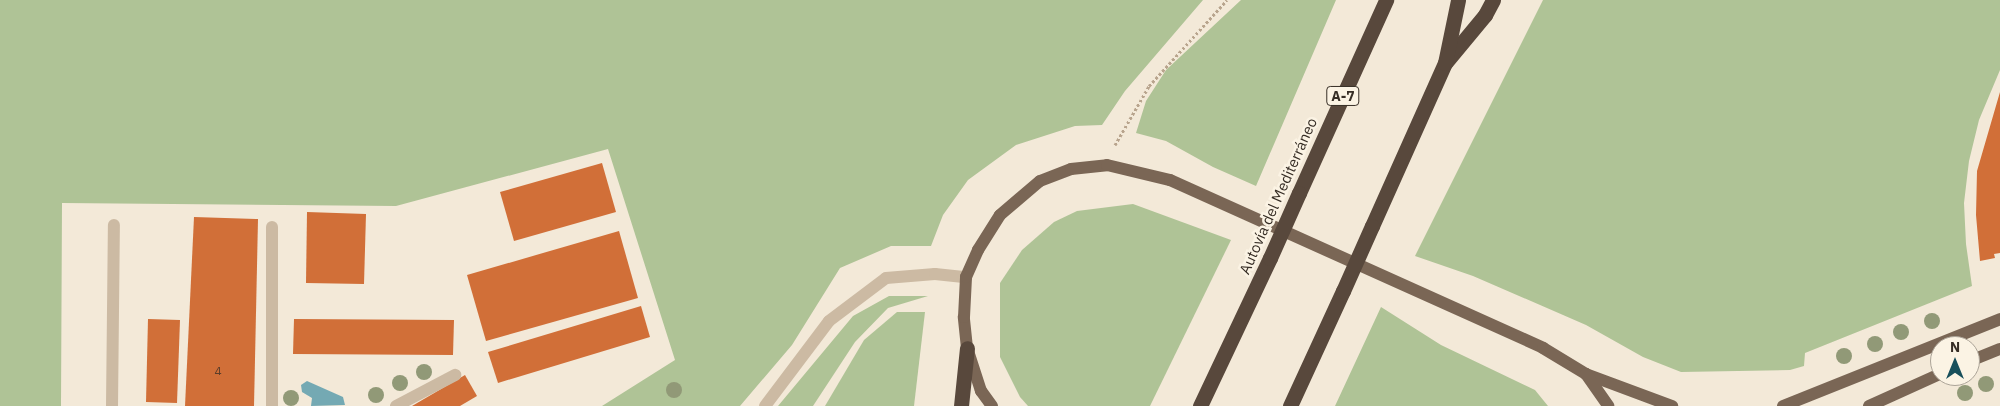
<!DOCTYPE html>
<html>
<head>
<meta charset="utf-8">
<style>
  body { margin:0 }
  #map { position:relative; width:2000px; height:406px; overflow:hidden; background:#f3e9d8; font-family:"IBM Plex Sans",sans-serif }
  div>[style] { position:absolute }
  .green>* { inset:0; background:#afc396 }
  .water>* { inset:0; background:#74a9b3 }
  .building>* { inset:0; background:#d16f38 }
  .path>* { height:3px; margin-top:-1.5px; transform-origin:0; background:repeating-linear-gradient(90deg,#b8a48d 0 2.5px,transparent 0 5px) }
  .minor>* { height:12px; margin:-6px; padding:0 6px; transform-origin:6px; border-radius:6px; background:#ccbaa3 }
  .major>* { height:12px; margin:-6px; padding:0 6px; transform-origin:6px; border-radius:6px; background:#7a6655 }
  .highway>* { height:15px; margin:-7.5px; padding:0 7.5px; transform-origin:7.5px; border-radius:7.5px; background:#58483c }
  .highway-bridge>* { height:15px; margin:-7.5px; padding:0 7.5px; transform-origin:7.5px; border-radius:7.5px; background:#58483c }
  .trees>* { width:16px; height:16px; margin:-8px; border-radius:50%; background:#919977 }
  span { translate:-50% -50%; white-space:nowrap; text-align:center; line-height:1.15; -webkit-text-stroke:5px #fbf3e4; paint-order:stroke }
  .number-label { font-size:12px; color:#5d3e2a }
  .number-label span { -webkit-text-stroke-width:0 }
  .shield-label span { padding:1px 4px; background:#fbf3e4; border:1px solid; border-radius:4px; -webkit-text-stroke-width:0 }
  .shield-label { font-size:14px; color:#362d25; font-weight:700 }
  .street-label { font-size:15px; color:#362d25 }
  .north { position:absolute; left:1930px; top:336px; width:50px; height:50px; box-sizing:border-box; background:#fbf3e4; border:1px solid #aca498; border-radius:50%; rotate:0deg; font-size:14px; font-weight:700; line-height:20px; text-align:center; color:#362d25 }
  .north::after { content:''; display:block; margin:auto; width:18px; height:22px; background:#184f5b; clip-path:polygon(50% 0,100% 100%,50% 72%,0 100%) }
</style>
</head>
<body>
<div id="map">
  <div class="green">
    <i style="clip-path:polygon(0 0,1203px 0,1125px 91px,1102px 125px,1075px 126px,1016px 145px,968px 180px,943px 215px,931px 246px,891px 246px,840px 268px,792px 345px,740px 406px,602px 406px,675px 360px,608px 149px,396px 206px,62px 203px,61px 406px,0 406px)"></i>
    <i style="clip-path:polygon(1241px 0,1336px 0,1256px 186px,1213px 167px,1166px 141px,1136px 133px,1146px 101px,1166px 70px)"></i>
    <i style="clip-path:polygon(1543px 0,2000px 0,2000px 70px,1979px 120px,1969px 161px,1964px 203px,1966px 244px,1972px 286px,1805px 353px,1804px 366px,1790px 370px,1681px 372px,1643px 357px,1586px 325px,1473px 276px,1415px 256px)"></i>
    <i style="clip-path:polygon(1133px 204px,1231px 240px,1150px 406px,1028px 406px,1020px 397px,1000px 357px,1000px 283px,1022px 250px,1054px 222px,1077px 211px)"></i>
    <i style="clip-path:polygon(889px 296px,928px 296px,888px 308px,855px 342px,813px 406px,778px 406px,853px 316px)"></i>
    <i style="clip-path:polygon(1381px 307px,1441px 345px,1535px 390px,1548px 406px,1335px 406px)"></i>
    <i style="clip-path:polygon(897px 312px,925px 312px,914px 406px,825px 406px,864px 340px)"></i>
  </div>
  <div class="water">
    <i style="clip-path:polygon(307px 381px,343px 397px,345px 405px,311px 406px,312px 398px,302px 392px,301px 385px)"></i>
  </div>
  <div class="building">
    <i style="clip-path:polygon(2000px 92px,2000px 253px,1994px 254px,1995px 258px,1980px 261px,1976px 215px,1977px 171px)"></i>
    <i style="clip-path:polygon(602px 163px,616px 212px,514px 241px,500px 192px)"></i>
    <i style="clip-path:polygon(307px 212px,366px 214px,364px 284px,306px 283px)"></i>
    <i style="clip-path:polygon(194px 217px,258px 219px,254px 406px,185px 406px)"></i>
    <i style="clip-path:polygon(619px 231px,638px 298px,486px 341px,467px 275px)"></i>
    <i style="clip-path:polygon(641px 306px,650px 337px,498px 383px,488px 352px)"></i>
    <i style="clip-path:polygon(148px 319px,180px 320px,177px 403px,146px 402px)"></i>
    <i style="clip-path:polygon(294px 319px,454px 320px,453px 355px,293px 354px)"></i>
    <i style="clip-path:polygon(465px 375px,477px 396px,460px 406px,412px 406px)"></i>
  </div>
  <div class="path">
    <i style="left:1115px;top:145px;width:68px;rotate:-60deg"></i>
    <i style="left:1149px;top:86px;width:116px;rotate:-47.8deg"></i>
  </div>
  <div class="minor">
    <i style="left:112px;top:406px;width:181px;rotate:-89.4deg"></i>
    <i style="left:272px;top:406px;width:179px;rotate:-90deg"></i>
    <i style="left:396px;top:406px;width:67px;rotate:-27.7deg"></i>
    <i style="left:765px;top:406px;width:106px;rotate:-53deg"></i>
    <i style="left:829px;top:321px;width:71px;rotate:-37deg"></i>
    <i style="left:886px;top:278px;width:49px;rotate:-4.7deg"></i>
    <i style="left:935px;top:274px;width:31px;rotate:6deg"></i>
  </div>
  <div class="major">
    <i style="left:1970px;top:361px;width:32px;rotate:-22deg"></i>
    <i style="left:1586px;top:374px;width:92px;rotate:20.4deg"></i>
    <i style="left:992px;top:406px;width:19px;rotate:-126deg"></i>
    <i style="left:981px;top:391px;width:45px;rotate:-108deg"></i>
    <i style="left:967px;top:348px;width:31px;rotate:-96deg"></i>
    <i style="left:964px;top:317px;width:40px;rotate:-87.1deg"></i>
    <i style="left:966px;top:277px;width:30px;rotate:-66deg"></i>
    <i style="left:978px;top:250px;width:41px;rotate:-57.8deg"></i>
    <i style="left:1000px;top:215px;width:52px;rotate:-40.4deg"></i>
    <i style="left:1040px;top:181px;width:33px;rotate:-21deg"></i>
    <i style="left:1071px;top:169px;width:36px;rotate:-6deg"></i>
    <i style="left:1107px;top:165px;width:65px;rotate:13.4deg"></i>
    <i style="left:1170px;top:180px;width:409px;rotate:24.2deg"></i>
    <i style="left:1543px;top:348px;width:50px;rotate:31.2deg"></i>
    <i style="left:1586px;top:374px;width:39px;rotate:55deg"></i>
    <i style="left:1783px;top:406px;width:234px;rotate:-21.8deg"></i>
    <i style="left:1869px;top:406px;width:78px;rotate:-24.3deg"></i>
  </div>
  <div class="highway">
    <i style="left:1446px;top:62px;width:61px;rotate:-50.3deg"></i>
    <i style="left:1485px;top:15px;width:17px;rotate:-62deg"></i>
    <i style="left:1299px;top:193px;width:212px;rotate:-65.7deg"></i>
    <i style="left:1372px;top:226px;width:179px;rotate:-65.9deg"></i>
    <i style="left:1445px;top:63px;width:64px;rotate:-78.3deg"></i>
    <i style="left:961px;top:406px;width:58px;rotate:-84.1deg"></i>
    <i style="left:1200px;top:406px;width:164px;rotate:-64.7deg"></i>
    <i style="left:1290px;top:406px;width:127px;rotate:-65.3deg"></i>
  </div>
  <div class="highway-bridge">
    <i style="left:1270px;top:258px;width:71px;rotate:-66deg"></i>
    <i style="left:1343px;top:291px;width:71px;rotate:-66deg"></i>
  </div>
  <div class="trees">
    <i style="left:1932px;top:321px"></i>
    <i style="left:1901px;top:332px"></i>
    <i style="left:1875px;top:344px"></i>
    <i style="left:1844px;top:356px"></i>
    <i style="left:424px;top:372px"></i>
    <i style="left:400px;top:383px"></i>
    <i style="left:1986px;top:384px"></i>
    <i style="left:674px;top:390px"></i>
    <i style="left:1965px;top:393px"></i>
    <i style="left:376px;top:395px"></i>
    <i style="left:291px;top:398px"></i>
  </div>
  <div class="number-label">
    <span style="left:218px;top:371px">4</span>
  </div>
  <div class="shield-label">
    <span style="left:1343px;top:96px">A-7</span>
  </div>
  <div class="street-label">
    <span style="left:1278px;top:196px;rotate:-66deg">Autovía del Mediterráneo</span>
  </div>
  <div class="north">N</div>
</div>
</body>
</html>
